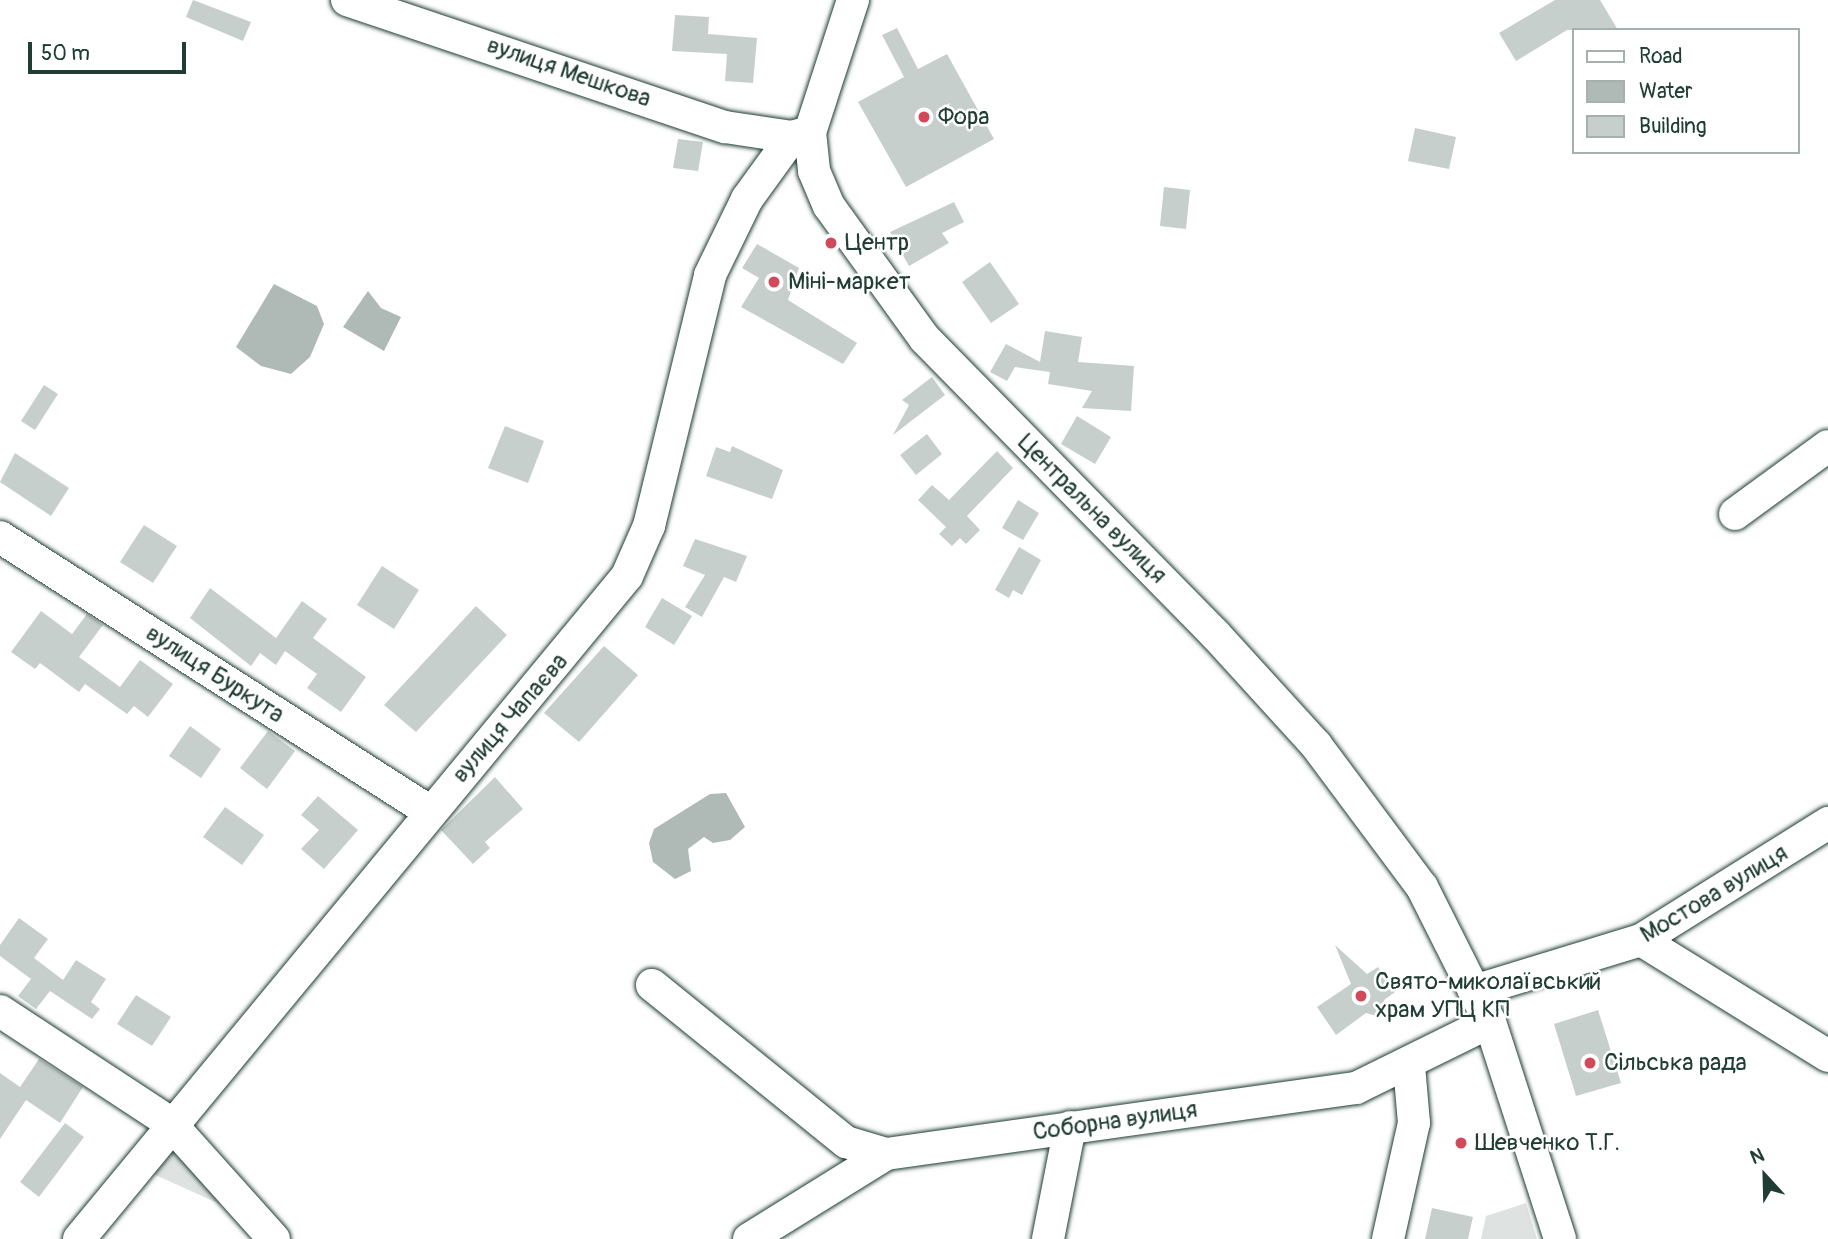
<!DOCTYPE html>
<html>
<head>
<meta charset="utf-8">
<style>
  body { margin:0 }
  #map { position:relative; width:1828px; height:1239px; overflow:hidden; background:#fff; font-family:Pangolin,sans-serif }
  div>[style] { position:absolute }
  .green>* { inset:0; background:#dee3e2 }
  .water>* { inset:0; background:#afbab7 }
  .building>* { inset:0; background:#c7cfcc }
  .roads { filter:drop-shadow(0 0 2px #1f3d34) drop-shadow(0 0 2px #1f3d34) }
  .minor>* { height:32px; margin:-16px; padding:0 16px; transform-origin:16px; border-radius:16px; background:#fff }
  .dots>* { width:19px; height:19px; translate:-50% -50%; box-sizing:border-box; border:4px solid #fff; border-radius:50% }
  span { translate:-50% -50%; white-space:nowrap; text-align:center; line-height:1.15; -webkit-text-stroke:5px #fff; paint-order:stroke }
  .street-label { font-size:24px; color:#1f3d34 }
  .poi-label { font-size:24px; color:#1f3d34 }
  .left { translate:0 -50%; text-align:left }
  .legend { position:absolute; left:1572px; top:28px; width:228px; height:126px; box-sizing:border-box; background:#fff; border:2px solid #a5b1ae; margin:0; padding:9px 12px; list-style:none; font-size:21px; color:#1f3d34 }
  .legend li { display:flex; align-items:center; gap:14px; height:35px }
  .legend b { width:35px; border:2px solid #a5b1ae }
  .north { position:absolute; left:1730px; top:1141px; width:70px; height:70px; -webkit-text-stroke:5px #fff; paint-order:stroke; rotate:338deg; font-size:19px; font-weight:700; line-height:28px; text-align:center; color:#1f3d34 }
  .north::after { content:''; display:block; margin:auto; width:24px; height:32px; background:#1f3d34; clip-path:polygon(50% 0,100% 100%,50% 72%,0 100%) }
  .scale { position:absolute; left:28px; top:42px; width:158px; height:32px; box-sizing:border-box; border:4px solid #1f3d34; border-top:0; padding-left:9px; font-size:21px; line-height:24px; white-space:nowrap; color:#1f3d34; -webkit-text-stroke:5px #fff; paint-order:stroke }
</style>
</head>
<body>
<div id="map">
  <div class="green">
    <i style="clip-path:polygon(170px 1149px,182px 1152px,224px 1206px,151px 1173px)"></i>
    <i style="clip-path:polygon(1526px 1203px,1537px 1239px,1481px 1239px,1486px 1216px)"></i>
  </div>
  <div class="water">
    <i style="clip-path:polygon(274px 284px,317px 306px,324px 324px,310px 357px,291px 374px,261px 366px,236px 347px)"></i>
    <i style="clip-path:polygon(368px 291px,381px 308px,401px 317px,384px 351px,343px 327px)"></i>
    <i style="clip-path:polygon(726px 793px,745px 827px,730px 840px,713px 843px,704px 837px,688px 849px,691px 871px,675px 879px,653px 862px,649px 843px,654px 829px,710px 794px)"></i>
  </div>
  <div class="building">
    <i style="clip-path:polygon(193px 0,251px 22px,243px 41px,186px 17px)"></i>
    <i style="clip-path:polygon(1555px 0,1600px 0,1618px 30px,1567px 30px,1516px 61px,1499px 33px)"></i>
    <i style="clip-path:polygon(675px 15px,709px 17px,708px 34px,757px 38px,753px 83px,725px 81px,727px 54px,672px 51px)"></i>
    <i style="clip-path:polygon(897px 28px,918px 69px,947px 54px,994px 139px,906px 187px,858px 102px,904px 77px,882px 35px)"></i>
    <i style="clip-path:polygon(1415px 128px,1456px 137px,1449px 169px,1408px 161px)"></i>
    <i style="clip-path:polygon(678px 139px,703px 142px,698px 171px,673px 168px)"></i>
    <i style="clip-path:polygon(1164px 187px,1190px 190px,1186px 229px,1160px 226px)"></i>
    <i style="clip-path:polygon(954px 202px,964px 222px,942px 233px,949px 243px,909px 266px,890px 232px)"></i>
    <i style="clip-path:polygon(757px 244px,799px 268px,788px 300px,857px 343px,843px 364px,741px 307px,759px 278px,742px 268px)"></i>
    <i style="clip-path:polygon(990px 262px,1019px 304px,991px 323px,962px 282px)"></i>
    <i style="clip-path:polygon(1045px 331px,1082px 337px,1078px 362px,1134px 366px,1131px 411px,1082px 408px,1092px 391px,1048px 384px,1050px 372px,1015px 367px,1007px 381px,990px 372px,1006px 344px,1040px 362px)"></i>
    <i style="clip-path:polygon(932px 377px,945px 395px,893px 435px,909px 405px,902px 400px)"></i>
    <i style="clip-path:polygon(44px 385px,58px 394px,35px 430px,21px 421px)"></i>
    <i style="clip-path:polygon(1077px 416px,1111px 437px,1095px 464px,1061px 444px)"></i>
    <i style="clip-path:polygon(505px 426px,544px 441px,528px 483px,488px 468px)"></i>
    <i style="clip-path:polygon(927px 434px,942px 454px,916px 475px,900px 455px)"></i>
    <i style="clip-path:polygon(732px 446px,783px 470px,772px 499px,706px 476px,716px 447px,730px 452px)"></i>
    <i style="clip-path:polygon(997px 451px,1013px 468px,967px 516px,980px 530px,966px 544px,960px 538px,952px 546px,939px 534px,946px 527px,918px 500px,932px 485px,949px 500px)"></i>
    <i style="clip-path:polygon(15px 453px,69px 488px,51px 516px,0 482px)"></i>
    <i style="clip-path:polygon(1018px 500px,1039px 513px,1023px 540px,1002px 528px)"></i>
    <i style="clip-path:polygon(144px 525px,177px 546px,153px 583px,120px 562px)"></i>
    <i style="clip-path:polygon(695px 539px,747px 556px,736px 582px,724px 577px,702px 617px,685px 607px,705px 575px,683px 566px)"></i>
    <i style="clip-path:polygon(1019px 547px,1041px 560px,1022px 595px,1013px 590px,1009px 598px,995px 590px)"></i>
    <i style="clip-path:polygon(382px 566px,419px 590px,394px 629px,357px 605px)"></i>
    <i style="clip-path:polygon(210px 588px,276px 638px,302px 601px,327px 619px,313px 638px,366px 677px,341px 712px,307px 688px,317px 674px,285px 651px,276px 665px,260px 653px,251px 666px,190px 618px)"></i>
    <i style="clip-path:polygon(662px 598px,692px 616px,674px 645px,645px 627px)"></i>
    <i style="clip-path:polygon(476px 606px,507px 635px,416px 732px,384px 705px)"></i>
    <i style="clip-path:polygon(41px 611px,72px 634px,87px 614px,103px 625px,79px 657px,120px 687px,140px 660px,173px 684px,148px 717px,134px 706px,127px 714px,85px 684px,79px 692px,40px 663px,35px 669px,11px 652px)"></i>
    <i style="clip-path:polygon(604px 646px,638px 675px,579px 742px,544px 713px)"></i>
    <i style="clip-path:polygon(190px 726px,221px 749px,201px 778px,169px 756px)"></i>
    <i style="clip-path:polygon(268px 731px,295px 751px,267px 789px,240px 768px)"></i>
    <i style="clip-path:polygon(495px 777px,523px 809px,485px 842px,490px 848px,473px 864px,441px 830px)"></i>
    <i style="clip-path:polygon(318px 796px,358px 830px,324px 869px,301px 849px,319px 830px,301px 815px)"></i>
    <i style="clip-path:polygon(225px 807px,264px 835px,242px 865px,203px 837px)"></i>
    <i style="clip-path:polygon(19px 918px,48px 939px,34px 958px,63px 980px,76px 960px,106px 979px,91px 1002px,100px 1009px,92px 1019px,50px 991px,36px 1009px,18px 996px,31px 979px,0 956px,0 945px)"></i>
    <i style="clip-path:polygon(1335px 945px,1367px 974px,1378px 967px,1395px 992px,1384px 1000px,1387px 1019px,1366px 1013px,1336px 1035px,1317px 1007px,1351px 984px)"></i>
    <i style="clip-path:polygon(136px 995px,171px 1017px,152px 1046px,117px 1024px)"></i>
    <i style="clip-path:polygon(1598px 1010px,1621px 1083px,1576px 1096px,1554px 1024px)"></i>
    <i style="clip-path:polygon(39px 1059px,83px 1087px,60px 1123px,26px 1100px,0 1139px,0 1073px,20px 1087px)"></i>
    <i style="clip-path:polygon(65px 1123px,84px 1137px,39px 1197px,20px 1182px)"></i>
    <i style="clip-path:polygon(1432px 1208px,1473px 1217px,1468px 1239px,1425px 1239px)"></i>
  </div>
  <div class="roads">
    <div class="minor">
      <i style="left:347px;top:0;width:399px;rotate:18.6deg"></i>
      <i style="left:725px;top:127px;width:68px;rotate:8.5deg"></i>
      <i style="left:853px;top:0;width:139px;rotate:108deg"></i>
      <i style="left:810px;top:132px;width:39px;rotate:84deg"></i>
      <i style="left:814px;top:171px;width:38px;rotate:67deg"></i>
      <i style="left:829px;top:206px;width:164px;rotate:54.2deg"></i>
      <i style="left:925px;top:339px;width:414px;rotate:45.5deg"></i>
      <i style="left:1215px;top:634px;width:150px;rotate:47.7deg"></i>
      <i style="left:1316px;top:745px;width:177px;rotate:53.3deg"></i>
      <i style="left:1422px;top:887px;width:151px;rotate:63.3deg"></i>
      <i style="left:1490px;top:1022px;width:228px;rotate:72.1deg"></i>
      <i style="left:1735px;top:514px;width:115px;rotate:-36.2deg"></i>
      <i style="left:0;top:537px;width:509px;rotate:32.57deg"></i>
      <i style="left:1641px;top:940px;width:220px;rotate:31.8deg"></i>
      <i style="left:652px;top:985px;width:250px;rotate:39deg"></i>
      <i style="left:846px;top:1142px;width:42px;rotate:16.7deg"></i>
      <i style="left:1474px;top:991px;width:175px;rotate:-17deg"></i>
      <i style="left:1641px;top:940px;width:221px;rotate:-32deg"></i>
      <i style="left:0;top:1011px;width:202px;rotate:33.3deg"></i>
      <i style="left:169px;top:1122px;width:157px;rotate:48.1deg"></i>
      <i style="left:79px;top:1239px;width:860px;rotate:-50.42deg"></i>
      <i style="left:627px;top:576px;width:55px;rotate:-66.3deg"></i>
      <i style="left:649px;top:526px;width:258px;rotate:-76.3deg"></i>
      <i style="left:710px;top:275px;width:85px;rotate:-64deg"></i>
      <i style="left:747px;top:199px;width:77px;rotate:-54deg"></i>
      <i style="left:792px;top:137px;width:19px;rotate:-16deg"></i>
      <i style="left:749px;top:1239px;width:161px;rotate:-31.8deg"></i>
      <i style="left:886px;top:1154px;width:475px;rotate:-8deg"></i>
      <i style="left:1356px;top:1088px;width:149px;rotate:-26.2deg"></i>
      <i style="left:1048px;top:1239px;width:114px;rotate:-78.9deg"></i>
      <i style="left:1388px;top:1239px;width:119px;rotate:-77.4deg"></i>
      <i style="left:1414px;top:1123px;width:57px;rotate:-95deg"></i>
    </div>
  </div>
  <div class="dots">
    <i style="left:924px;top:117px;background:#d1495b"></i>
    <i style="left:831px;top:243px;background:#d1495b"></i>
    <i style="left:774px;top:282px;background:#d1495b"></i>
    <i style="left:1361px;top:996px;background:#d1495b"></i>
    <i style="left:1590px;top:1063px;background:#d1495b"></i>
    <i style="left:1461px;top:1143px;background:#d1495b"></i>
  </div>
  <div class="street-label">
    <span style="left:569px;top:72px;rotate:19deg">вулиця Мешкова</span>
    <span style="left:1092px;top:509px;rotate:45deg">Центральна вулиця</span>
    <span style="left:215px;top:674px;rotate:33deg">вулиця Буркута</span>
    <span style="left:510px;top:718px;rotate:-49deg">вулиця Чапаєва</span>
    <span style="left:1714px;top:894px;rotate:-31deg">Мостова вулиця</span>
    <span style="left:1115px;top:1121px;rotate:-8deg">Соборна вулиця</span>
  </div>
  <div class="poi-label">
    <span class="left" style="left:938px;top:117px">Фора</span>
    <span class="left" style="left:845px;top:243px">Центр</span>
    <span class="left" style="left:788px;top:282px">Міні-маркет</span>
    <span class="left" style="left:1375px;top:996px">Свято-миколаївський<br>храм УПЦ КП</span>
    <span class="left" style="left:1604px;top:1063px">Сільська рада</span>
    <span class="left" style="left:1475px;top:1143px">Шевченко Т.Г.</span>
  </div>
  <ul class="legend">
  <li><b style="height:9px;background:#fff"></b>Road</li>
  <li><b style="height:19px;background:#afbab7"></b>Water</li>
  <li><b style="height:19px;background:#c7cfcc"></b>Building</li>
  </ul>
  <div class="north">N</div>
  <div class="scale">50 m</div>
</div>
</body>
</html>
